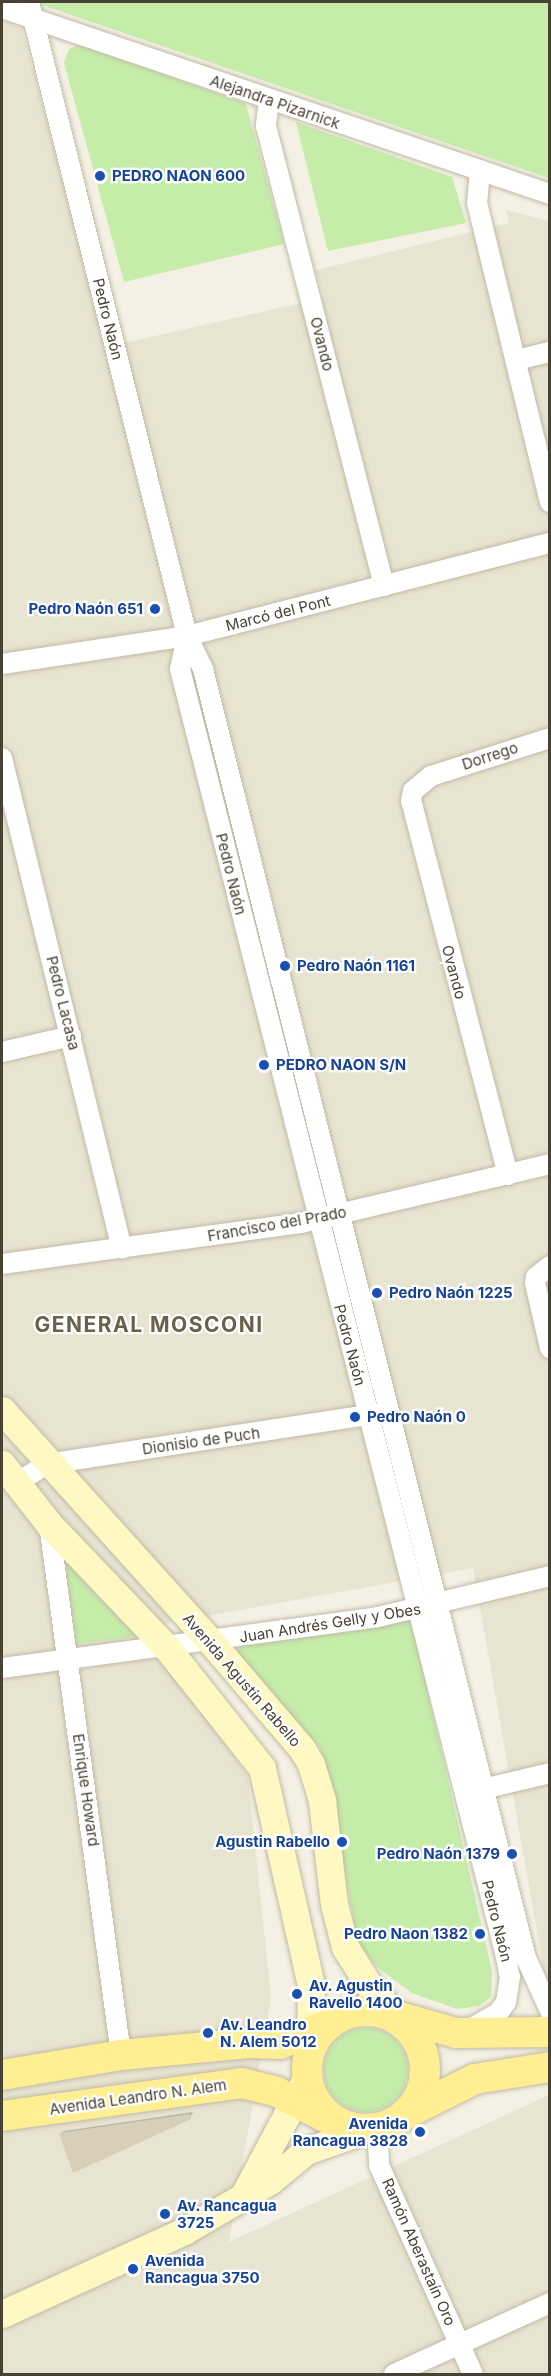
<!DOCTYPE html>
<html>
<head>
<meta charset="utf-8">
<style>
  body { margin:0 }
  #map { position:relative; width:551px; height:2376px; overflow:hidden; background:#f4f1e4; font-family:Inter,sans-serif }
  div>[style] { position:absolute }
  .residential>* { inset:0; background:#e8e4d2 }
  .green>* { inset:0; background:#c5eca9 }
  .round { border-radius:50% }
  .shadow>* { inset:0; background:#0003 }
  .building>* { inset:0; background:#d7cfb8 }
  .roads { filter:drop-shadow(0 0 2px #c0bba6) drop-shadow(0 0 2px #c0bba6) }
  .street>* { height:20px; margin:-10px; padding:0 10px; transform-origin:10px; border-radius:10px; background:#fff }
  .secondary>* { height:27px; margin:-13.5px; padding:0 13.5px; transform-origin:13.5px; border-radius:13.5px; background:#fff8c3 }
  .primary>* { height:30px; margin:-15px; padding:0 15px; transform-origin:15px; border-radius:15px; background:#ffee92 }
  .primary>.ring { margin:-15px; padding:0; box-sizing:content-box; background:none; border:30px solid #ffee92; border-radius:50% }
  .dots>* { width:16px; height:16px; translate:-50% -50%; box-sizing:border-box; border:3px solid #fff; border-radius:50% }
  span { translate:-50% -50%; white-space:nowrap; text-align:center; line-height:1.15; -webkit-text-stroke:4.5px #fff; paint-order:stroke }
  .street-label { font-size:15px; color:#474233 }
  .transit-label { font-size:15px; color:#164399; font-weight:700 }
  .left { translate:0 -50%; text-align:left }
  .right { translate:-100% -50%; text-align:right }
  .district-label { font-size:21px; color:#6a614a; font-weight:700; letter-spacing:1.5px }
  .frame { position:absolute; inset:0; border:3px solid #474233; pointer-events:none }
</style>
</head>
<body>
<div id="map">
  <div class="residential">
    <i style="clip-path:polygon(2px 21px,22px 29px,106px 347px,324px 298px,316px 270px,509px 223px,506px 210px,549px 221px,549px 1981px,546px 1983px,473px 1568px,146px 1627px,248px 1777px,271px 1998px,229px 2242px,549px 2095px,549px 2374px,2px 2374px)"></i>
  </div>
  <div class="green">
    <i style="clip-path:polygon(33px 2px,549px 2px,549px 178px)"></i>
    <i style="clip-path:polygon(82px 44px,246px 104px,284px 244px,124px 282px,64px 63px,69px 49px)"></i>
    <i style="clip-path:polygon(296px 122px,452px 177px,466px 223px,328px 251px)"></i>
    <i style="clip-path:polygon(65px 1550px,140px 1636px,74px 1644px)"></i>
    <i style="clip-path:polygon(411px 1620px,492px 1971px,491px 1997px,479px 2006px,457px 2009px,412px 1993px,377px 1967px,358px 1944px,325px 1762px,318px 1745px,235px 1661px,240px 1645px)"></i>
    <i class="round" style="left:324px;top:2028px;width:84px;height:84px"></i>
  </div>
  <div class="shadow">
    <i style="clip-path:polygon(193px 2112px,190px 2118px,60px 2134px,64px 2131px)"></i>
  </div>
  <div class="building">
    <i style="clip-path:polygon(190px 2114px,191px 2119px,73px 2173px,59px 2133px)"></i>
  </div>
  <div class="roads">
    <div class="street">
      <i style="left:29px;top:2px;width:653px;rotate:76.01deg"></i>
      <i style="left:187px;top:636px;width:37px;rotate:64deg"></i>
      <i style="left:203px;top:669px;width:1329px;rotate:75.93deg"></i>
      <i style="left:526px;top:1958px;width:58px;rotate:65.6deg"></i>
      <i style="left:2px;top:8px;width:579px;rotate:18.75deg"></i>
      <i style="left:269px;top:100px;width:26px;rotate:97deg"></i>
      <i style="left:266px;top:126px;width:475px;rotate:75.6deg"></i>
      <i style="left:480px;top:170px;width:33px;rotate:95deg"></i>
      <i style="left:477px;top:203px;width:308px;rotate:76.3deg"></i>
      <i style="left:517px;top:360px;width:34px;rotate:-14deg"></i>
      <i style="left:187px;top:636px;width:34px;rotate:102deg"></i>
      <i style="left:180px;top:669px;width:1324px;rotate:75.79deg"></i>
      <i style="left:505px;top:1952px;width:25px;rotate:79deg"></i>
      <i style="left:510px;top:1977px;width:25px;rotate:99deg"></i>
      <i style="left:506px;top:2002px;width:14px;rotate:126deg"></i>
      <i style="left:498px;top:2013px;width:34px;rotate:150deg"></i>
      <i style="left:2px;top:664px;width:187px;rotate:-8.6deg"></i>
      <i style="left:187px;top:636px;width:375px;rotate:-14.4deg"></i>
      <i style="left:2px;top:758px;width:505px;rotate:76.27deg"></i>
      <i style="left:2px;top:1052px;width:71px;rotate:-13.1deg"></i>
      <i style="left:508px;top:1175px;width:386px;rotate:-104.5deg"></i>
      <i style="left:411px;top:801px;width:10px;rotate:-79deg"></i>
      <i style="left:413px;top:791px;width:23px;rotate:-40deg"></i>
      <i style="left:431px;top:776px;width:125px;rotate:-17.7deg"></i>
      <i style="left:2px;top:1264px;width:302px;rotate:-7.8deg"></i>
      <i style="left:301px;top:1223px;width:256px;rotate:-13.3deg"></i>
      <i style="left:550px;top:1266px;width:18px;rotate:142deg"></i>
      <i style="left:536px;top:1277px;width:6px;rotate:99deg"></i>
      <i style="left:535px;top:1283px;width:67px;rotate:77deg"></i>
      <i style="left:18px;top:1482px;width:34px;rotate:-32deg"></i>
      <i style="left:47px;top:1464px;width:337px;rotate:-8.7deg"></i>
      <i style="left:49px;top:1524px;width:536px;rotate:82.28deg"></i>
      <i style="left:2px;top:1668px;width:379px;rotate:-7.7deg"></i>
      <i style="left:378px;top:1617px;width:177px;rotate:-13.4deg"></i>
      <i style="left:483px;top:1789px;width:69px;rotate:-13.4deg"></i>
      <i style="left:382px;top:2128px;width:16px;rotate:105deg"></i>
      <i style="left:378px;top:2143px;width:22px;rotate:87deg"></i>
      <i style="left:379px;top:2165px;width:229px;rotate:65.8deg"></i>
      <i style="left:394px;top:2374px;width:171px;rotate:-24.5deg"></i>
    </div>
    <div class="secondary">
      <i style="left:2px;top:1410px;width:312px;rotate:48deg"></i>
      <i style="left:211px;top:1642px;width:140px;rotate:49.6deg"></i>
      <i style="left:302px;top:1749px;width:17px;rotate:59deg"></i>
      <i style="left:311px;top:1764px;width:39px;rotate:73deg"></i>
      <i style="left:322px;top:1801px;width:104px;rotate:83.4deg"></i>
      <i style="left:334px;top:1904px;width:44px;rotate:75.7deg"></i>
      <i style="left:345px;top:1947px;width:51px;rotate:57.9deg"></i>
      <i style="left:372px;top:1990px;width:51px;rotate:46.6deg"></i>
      <i style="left:2px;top:1464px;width:76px;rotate:51.9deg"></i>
      <i style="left:49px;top:1524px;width:171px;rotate:46.4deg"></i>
      <i style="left:167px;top:1648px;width:153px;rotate:51.6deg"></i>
      <i style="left:262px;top:1768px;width:223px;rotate:77.3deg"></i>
      <i style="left:311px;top:1986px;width:67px;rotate:90.9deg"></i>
      <i style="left:245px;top:2193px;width:132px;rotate:-61.9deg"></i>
      <i style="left:2px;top:2314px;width:200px;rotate:-24.5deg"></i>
      <i style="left:184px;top:2231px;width:99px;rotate:-30.2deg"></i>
      <i style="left:270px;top:2181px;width:47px;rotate:-39.8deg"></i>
      <i style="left:306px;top:2151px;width:64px;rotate:-19.3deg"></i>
    </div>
    <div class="primary">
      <i class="ring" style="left:307px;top:2011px;width:88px;height:88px"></i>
      <i style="left:396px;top:2016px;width:62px;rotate:15.8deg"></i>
      <i style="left:456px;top:2033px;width:94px;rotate:-0.6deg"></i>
      <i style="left:2px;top:2075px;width:121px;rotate:-9.5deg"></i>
      <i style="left:121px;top:2055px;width:128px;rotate:-5.4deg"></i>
      <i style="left:248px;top:2043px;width:32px;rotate:2deg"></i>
      <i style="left:280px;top:2044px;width:54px;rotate:-21.8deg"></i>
      <i style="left:407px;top:2113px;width:76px;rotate:-26.6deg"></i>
      <i style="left:475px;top:2079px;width:76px;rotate:-9.1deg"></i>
      <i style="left:2px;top:2116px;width:242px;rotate:-7.8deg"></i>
      <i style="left:242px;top:2083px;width:36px;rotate:14deg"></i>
      <i style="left:277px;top:2092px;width:56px;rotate:27.5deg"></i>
    </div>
  </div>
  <div class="dots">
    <i style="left:100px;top:176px;background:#1a4fb4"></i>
    <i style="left:155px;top:609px;background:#1a4fb4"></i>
    <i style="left:285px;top:966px;background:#1a4fb4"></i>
    <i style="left:264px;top:1065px;background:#1a4fb4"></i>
    <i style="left:377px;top:1293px;background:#1a4fb4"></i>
    <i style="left:355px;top:1417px;background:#1a4fb4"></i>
    <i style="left:342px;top:1842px;background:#1a4fb4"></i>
    <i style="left:512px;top:1854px;background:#1a4fb4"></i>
    <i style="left:480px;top:1934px;background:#1a4fb4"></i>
    <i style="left:297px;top:1994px;background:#1a4fb4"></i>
    <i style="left:208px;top:2033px;background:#1a4fb4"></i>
    <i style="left:420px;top:2132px;background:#1a4fb4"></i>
    <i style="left:165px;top:2214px;background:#1a4fb4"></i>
    <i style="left:133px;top:2269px;background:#1a4fb4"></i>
  </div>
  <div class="street-label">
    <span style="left:275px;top:102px;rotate:19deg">Alejandra Pizarnick</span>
    <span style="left:108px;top:319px;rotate:76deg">Pedro Naón</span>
    <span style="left:322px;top:344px;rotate:76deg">Ovando</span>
    <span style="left:278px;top:613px;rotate:-14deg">Marcó del Pont</span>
    <span style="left:490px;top:756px;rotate:-18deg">Dorrego</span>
    <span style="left:231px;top:874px;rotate:76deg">Pedro Naón</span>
    <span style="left:454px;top:972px;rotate:75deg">Ovando</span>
    <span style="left:63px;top:1003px;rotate:76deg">Pedro Lacasa</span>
    <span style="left:277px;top:1224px;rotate:-10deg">Francisco del Prado</span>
    <span style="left:350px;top:1345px;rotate:75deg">Pedro Naón</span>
    <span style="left:201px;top:1441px;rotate:-8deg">Dionisio de Puch</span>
    <span style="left:330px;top:1623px;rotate:-9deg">Juan Andrés Gelly y Obes</span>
    <span style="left:242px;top:1680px;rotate:49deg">Avenida Agustín Rabello</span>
    <span style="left:86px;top:1790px;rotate:82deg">Enrique Howard</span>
    <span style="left:497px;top:1921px;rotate:76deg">Pedro Naón</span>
    <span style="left:138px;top:2097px;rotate:-8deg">Avenida Leandro N. Alem</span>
    <span style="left:419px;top:2252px;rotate:66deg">Ramón Aberastaín Oro</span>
  </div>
  <div class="transit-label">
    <span class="left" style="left:112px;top:176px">PEDRO NAON 600</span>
    <span class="right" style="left:143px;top:609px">Pedro Naón 651</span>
    <span class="left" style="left:297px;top:966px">Pedro Naón 1161</span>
    <span class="left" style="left:276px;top:1065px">PEDRO NAON S/N</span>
    <span class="left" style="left:389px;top:1293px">Pedro Naón 1225</span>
    <span class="left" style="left:367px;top:1417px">Pedro Naón 0</span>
    <span class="right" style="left:330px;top:1842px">Agustin Rabello</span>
    <span class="right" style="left:500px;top:1854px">Pedro Naón 1379</span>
    <span class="right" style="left:468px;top:1934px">Pedro Naon 1382</span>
    <span class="left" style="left:309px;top:1994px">Av. Agustin<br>Ravello 1400</span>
    <span class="left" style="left:220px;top:2033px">Av. Leandro<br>N. Alem 5012</span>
    <span class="right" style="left:408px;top:2132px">Avenida<br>Rancagua 3828</span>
    <span class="left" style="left:177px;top:2214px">Av. Rancagua<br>3725</span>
    <span class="left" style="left:145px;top:2269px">Avenida<br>Rancagua 3750</span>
  </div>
  <div class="district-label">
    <span style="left:149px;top:1325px">GENERAL MOSCONI</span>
  </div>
  <div class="frame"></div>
</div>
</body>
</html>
